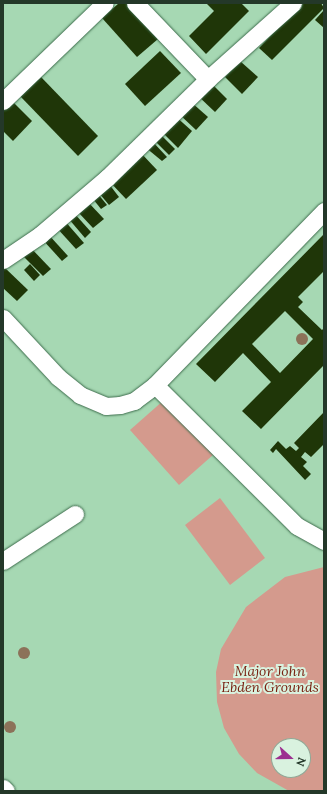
<!DOCTYPE html>
<html>
<head>
<meta charset="utf-8">
<style>
  body { margin:0 }
  #map { position:relative; width:327px; height:794px; overflow:hidden; background:#a6d8b3; font-family:Lora,serif }
  div>[style] { position:absolute }
  .green>* { inset:0; background:#d49a8d }
  .building>* { inset:0; background:#1f3608 }
  .roads { filter:drop-shadow(0 0 1px #3d6c4c) drop-shadow(0 0 1px #3d6c4c) }
  .minor>* { height:17px; margin:-8.5px; padding:0 8.5px; transform-origin:8.5px; border-radius:8.5px; background:#fff }
  .trees>* { width:12px; height:12px; margin:-6px; border-radius:50%; background:#8c7259 }
  span { translate:-50% -50%; white-space:nowrap; text-align:center; line-height:1.15; -webkit-text-stroke:4px #d9f2df; paint-order:stroke }
  .park-label { font-size:14px; color:#771f0f; font-style:italic }
  .frame { position:absolute; inset:0; border:4px solid #243829; pointer-events:none }
  .north { position:absolute; left:271px; top:738px; width:40px; height:40px; box-sizing:border-box; background:#d9f2df; border:1px solid #91a896; border-radius:50%; rotate:111deg; font-size:11px; font-weight:700; line-height:16px; text-align:center; color:#243829 }
  .north::after { content:''; display:block; margin:auto; width:14px; height:18px; background:#9c2f90; clip-path:polygon(50% 0,100% 100%,50% 72%,0 100%) }
</style>
</head>
<body>
<div id="map">
  <div class="green">
    <i style="clip-path:polygon(164px 400px,213px 455px,179px 485px,130px 430px)"></i>
    <i style="clip-path:polygon(220px 498px,265px 558px,230px 585px,185px 525px)"></i>
    <i style="clip-path:polygon(evenodd,324px 567px,324px 791px,289px 791px,257px 773px,239px 754px,224px 728px,217px 702px,216px 672px,221px 649px,246px 607px,285px 577px,324px 567px,279px 746px,303px 746px,303px 770px,279px 770px,279px 746px)"></i>
  </div>
  <div class="building">
    <i style="clip-path:polygon(119px 3px,127px 3px,158px 39px,137px 57px,102px 18px)"></i>
    <i style="clip-path:polygon(206px 3px,241px 3px,249px 11px,206px 54px,189px 36px,214px 11px)"></i>
    <i style="clip-path:polygon(302px 3px,321px 3px,324px 8px,272px 60px,259px 48px)"></i>
    <i style="clip-path:polygon(324px 10px,324px 28px,315px 20px)"></i>
    <i style="clip-path:polygon(160px 51px,181px 73px,145px 106px,125px 84px)"></i>
    <i style="clip-path:polygon(240px 61px,258px 77px,242px 94px,225px 77px)"></i>
    <i style="clip-path:polygon(41px 77px,98px 136px,78px 156px,20px 96px)"></i>
    <i style="clip-path:polygon(210px 82px,227px 99px,215px 112px,197px 95px)"></i>
    <i style="clip-path:polygon(12px 101px,32px 121px,13px 141px,3px 131px,3px 110px)"></i>
    <i style="clip-path:polygon(191px 102px,208px 117px,196px 130px,179px 114px)"></i>
    <i style="clip-path:polygon(174px 115px,192px 131px,178px 148px,161px 131px)"></i>
    <i style="clip-path:polygon(158px 132px,175px 149px,169px 155px,152px 138px)"></i>
    <i style="clip-path:polygon(152px 141px,167px 157px,162px 161px,145px 147px)"></i>
    <i style="clip-path:polygon(140px 152px,157px 170px,126px 199px,109px 181px)"></i>
    <i style="clip-path:polygon(109px 184px,119px 197px,109px 205px,99px 193px)"></i>
    <i style="clip-path:polygon(98px 194px,107px 205px,101px 209px,93px 199px)"></i>
    <i style="clip-path:polygon(88px 202px,104px 219px,93px 228px,78px 212px)"></i>
    <i style="clip-path:polygon(74px 213px,91px 232px,85px 238px,68px 218px)"></i>
    <i style="clip-path:polygon(64px 220px,84px 243px,76px 249px,56px 227px)"></i>
    <i style="clip-path:polygon(48px 234px,68px 256px,62px 261px,42px 239px)"></i>
    <i style="clip-path:polygon(evenodd,324px 234px,324px 271px,298px 297px,303px 302px,298px 307px,322px 330px,324px 328px,324px 365px,261px 429px,242px 411px,271px 382px,243px 353px,215px 382px,196px 364px,324px 234px,285px 311px,313px 339px,280px 373px,252px 344px,285px 311px)"></i>
    <i style="clip-path:polygon(29px 246px,51px 269px,43px 276px,21px 254px)"></i>
    <i style="clip-path:polygon(30px 264px,40px 275px,34px 281px,24px 270px)"></i>
    <i style="clip-path:polygon(3px 266px,28px 290px,17px 301px,3px 288px)"></i>
    <i style="clip-path:polygon(324px 412px,324px 444px,311px 457px,305px 452px,301px 457px,307px 462px,303px 466px,311px 474px,305px 480px,276px 449px,273px 453px,270px 450px,278px 441px,286px 449px,290px 446px,296px 451px,299px 448px,294px 443px)"></i>
  </div>
  <div class="roads">
    <div class="minor">
      <i style="left:135px;top:3px;width:105px;rotate:46.2deg"></i>
      <i style="left:3px;top:101px;width:141px;rotate:-43.9deg"></i>
      <i style="left:3px;top:260px;width:45px;rotate:-34deg"></i>
      <i style="left:40px;top:235px;width:89px;rotate:-40.5deg"></i>
      <i style="left:108px;top:177px;width:140px;rotate:-44.4deg"></i>
      <i style="left:208px;top:79px;width:114px;rotate:-41.8deg"></i>
      <i style="left:3px;top:318px;width:81px;rotate:47deg"></i>
      <i style="left:58px;top:377px;width:28px;rotate:39deg"></i>
      <i style="left:80px;top:395px;width:28px;rotate:23deg"></i>
      <i style="left:106px;top:406px;width:14px;rotate:-4deg"></i>
      <i style="left:120px;top:405px;width:15px;rotate:-16deg"></i>
      <i style="left:134px;top:401px;width:26px;rotate:-37deg"></i>
      <i style="left:155px;top:385px;width:200px;rotate:44.8deg"></i>
      <i style="left:297px;top:526px;width:31px;rotate:29deg"></i>
      <i style="left:155px;top:385px;width:243px;rotate:-45.8deg"></i>
      <i style="left:3px;top:561px;width:86px;rotate:-33.1deg"></i>
      <i style="left:3px;top:788px;width:4px;rotate:45deg"></i>
    </div>
  </div>
  <div class="trees">
    <i style="left:302px;top:339px"></i>
    <i style="left:24px;top:653px"></i>
    <i style="left:10px;top:727px"></i>
  </div>
  <div class="park-label">
    <span style="left:270px;top:679px">Major John<br>Ebden Grounds</span>
  </div>
  <div class="frame"></div>
  <div class="north">N</div>
</div>
</body>
</html>
